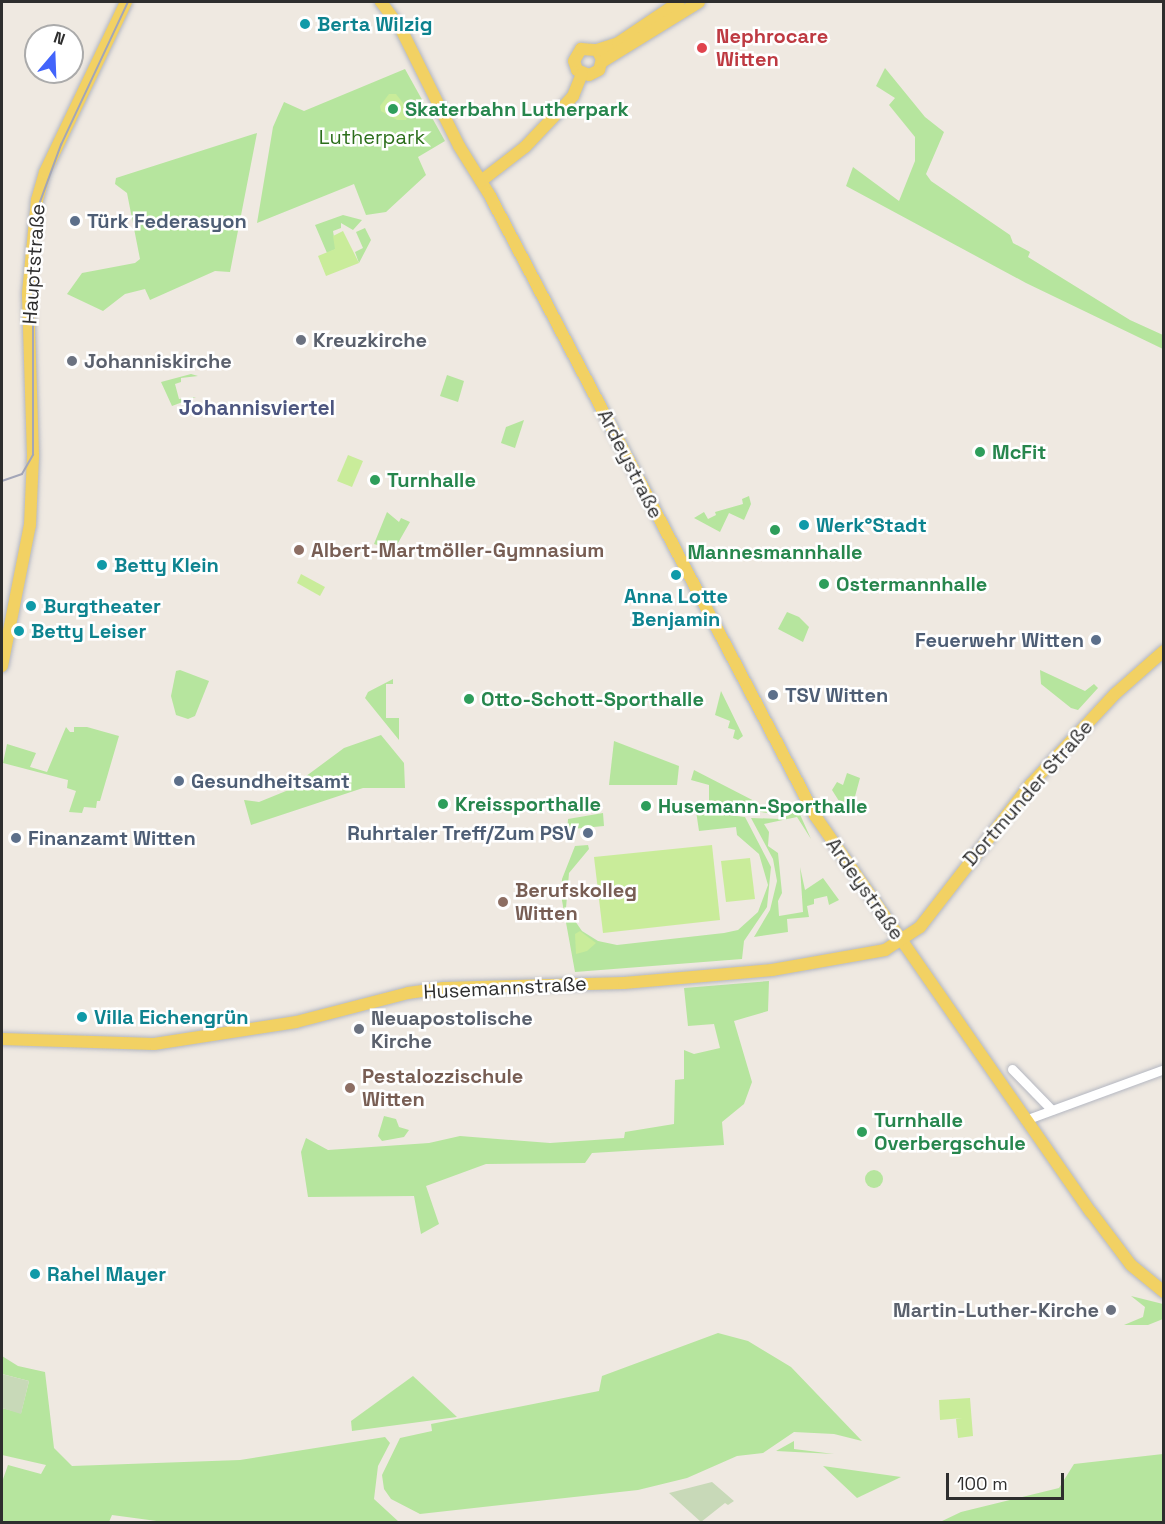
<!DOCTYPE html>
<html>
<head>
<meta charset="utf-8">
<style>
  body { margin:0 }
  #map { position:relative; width:1165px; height:1524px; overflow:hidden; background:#efe9e1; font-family:"Space Grotesk",sans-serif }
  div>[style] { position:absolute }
  .green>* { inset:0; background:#b6e59e }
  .round { border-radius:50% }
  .cemetery>* { inset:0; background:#c8d9b8 }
  .pitch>* { inset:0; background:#c9ec9a }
  .roads { filter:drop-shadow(0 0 2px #b4b7c1) drop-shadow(0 0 2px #b4b7c1) }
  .minor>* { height:9px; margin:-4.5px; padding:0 4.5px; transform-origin:4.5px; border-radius:4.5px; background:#fff }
  .major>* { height:12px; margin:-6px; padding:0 6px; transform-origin:6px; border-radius:6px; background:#f2d163 }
  .tram>* { height:1.5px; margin:-0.75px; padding:0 0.75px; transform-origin:0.75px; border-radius:0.75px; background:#a3a6b8 }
  .dots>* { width:16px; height:16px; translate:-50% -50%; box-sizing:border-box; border:3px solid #fff; border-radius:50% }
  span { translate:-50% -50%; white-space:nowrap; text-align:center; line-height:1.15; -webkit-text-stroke:5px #fff; paint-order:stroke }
  .culture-label { font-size:20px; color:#0d838f; font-weight:700 }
  .left { translate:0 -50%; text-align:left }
  .health-label { font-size:20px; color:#be3a42; font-weight:700 }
  .leisure-label { font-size:20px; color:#27864d; font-weight:700 }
  .park-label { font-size:20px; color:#2c6e1b }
  .service-label { font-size:20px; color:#4e5e75; font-weight:700 }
  .right { translate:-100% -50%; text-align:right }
  .street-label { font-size:20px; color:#2e2e2e }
  .worship-label { font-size:20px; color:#5b616d; font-weight:700 }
  .education-label { font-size:20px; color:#785e54; font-weight:700 }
  .neighbourhood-label { font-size:21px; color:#4d5680; font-weight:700 }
  .frame { position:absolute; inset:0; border:3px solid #2e2e2e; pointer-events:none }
  .north { position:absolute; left:24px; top:24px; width:60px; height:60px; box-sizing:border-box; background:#fff; border:2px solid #ababab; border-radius:50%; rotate:19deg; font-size:16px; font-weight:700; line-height:24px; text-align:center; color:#2e2e2e }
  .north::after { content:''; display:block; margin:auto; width:21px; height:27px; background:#4264fb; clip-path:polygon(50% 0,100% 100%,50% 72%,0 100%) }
  .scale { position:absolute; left:946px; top:1473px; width:118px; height:27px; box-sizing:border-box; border:3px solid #2e2e2e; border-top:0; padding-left:8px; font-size:18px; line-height:21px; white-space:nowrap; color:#2e2e2e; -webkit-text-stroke:4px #fff; paint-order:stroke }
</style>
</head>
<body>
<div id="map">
  <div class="green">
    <i style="clip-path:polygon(885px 68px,925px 117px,944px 132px,926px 174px,931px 181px,1010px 235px,1013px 243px,1030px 252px,1028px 257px,1130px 320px,1163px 335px,1163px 349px,1026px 283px,846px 186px,853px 167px,899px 201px,915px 161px,915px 137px,889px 105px,895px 98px,876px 86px)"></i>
    <i style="clip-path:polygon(405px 69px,445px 141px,418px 157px,426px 175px,386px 212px,366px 215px,354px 184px,257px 223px,273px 127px,284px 102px,304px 111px)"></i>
    <i style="clip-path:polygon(257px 133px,230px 272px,215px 271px,150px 300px,145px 289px,125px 294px,103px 311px,67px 294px,82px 273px,135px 263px,140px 259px,127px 193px,115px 184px,116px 178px)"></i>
    <i style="clip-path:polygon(343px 215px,362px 220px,353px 230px,341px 223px,341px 228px,333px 231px,336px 249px,327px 253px,315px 225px)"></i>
    <i style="clip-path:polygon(365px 228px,371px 240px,359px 263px,355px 252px,363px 248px,356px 232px)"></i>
    <i style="clip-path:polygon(191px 374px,198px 376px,181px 378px,181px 382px,175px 384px,179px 399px,196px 397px,172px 406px,161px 382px)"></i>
    <i style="clip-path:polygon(447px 375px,464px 381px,458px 402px,440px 396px)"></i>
    <i style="clip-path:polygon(524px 420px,515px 448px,501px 443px,506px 427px)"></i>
    <i style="clip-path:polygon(749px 496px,751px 504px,744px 520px,729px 513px,720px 532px,694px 518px,704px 512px,708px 519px,716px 515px,715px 512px,743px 504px,742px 499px)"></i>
    <i style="clip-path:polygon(387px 512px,399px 522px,401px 518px,410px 522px,394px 550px,374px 544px)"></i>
    <i style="clip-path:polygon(787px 612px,799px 617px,809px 627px,803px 642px,778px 629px)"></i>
    <i style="clip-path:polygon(180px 670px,209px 681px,195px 716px,188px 719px,176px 715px,171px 696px,176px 671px)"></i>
    <i style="clip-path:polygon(1040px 670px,1085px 691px,1094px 684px,1098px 688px,1078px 710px,1071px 708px,1041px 684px)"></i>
    <i style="clip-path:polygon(393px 679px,393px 684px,386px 684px,386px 718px,399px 718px,399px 740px,365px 698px,368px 692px)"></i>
    <i style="clip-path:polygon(721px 691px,743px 736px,738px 740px,733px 738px,735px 730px,728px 728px,730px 721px,715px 715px)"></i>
    <i style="clip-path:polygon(66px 727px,70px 732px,74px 732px,74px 727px,87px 727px,119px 736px,100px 801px,97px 801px,96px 808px,84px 807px,82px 813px,69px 812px,76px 791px,67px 788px,68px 780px,3px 763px,7px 744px,36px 753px,30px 767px,47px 772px)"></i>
    <i style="clip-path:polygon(381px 735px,404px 763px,405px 788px,363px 788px,251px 825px,244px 800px,259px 802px,286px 791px,344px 748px)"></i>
    <i style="clip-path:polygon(614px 741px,679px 766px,677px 785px,609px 785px)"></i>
    <i style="clip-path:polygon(694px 770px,774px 811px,795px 803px,774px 814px,709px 804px,709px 785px,691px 780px)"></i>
    <i style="clip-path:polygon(847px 773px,860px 778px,853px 804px,844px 809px,832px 790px,837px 782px,843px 785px)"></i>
    <i style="clip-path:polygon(798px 810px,811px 839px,797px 817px,764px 824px,769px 832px,768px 846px,778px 853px,782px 893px,778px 901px,779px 916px,803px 912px,800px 867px,805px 890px,823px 878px,839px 900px,829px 905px,827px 896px,814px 899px,814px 904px,807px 906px,809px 917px,787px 919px,788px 932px,754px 937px,770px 910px,777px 881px,773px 859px,751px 818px,781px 819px)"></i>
    <i style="clip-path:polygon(696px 811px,745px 817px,771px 867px,767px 907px,744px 941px,742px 959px,575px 972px,561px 895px,562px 879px,575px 846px,588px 845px,589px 849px,569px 873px,566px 908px,582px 931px,598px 941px,617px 945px,724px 933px,738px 930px,758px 912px,768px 885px,759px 854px,737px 835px,736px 827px,699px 831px)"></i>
    <i style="clip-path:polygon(603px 813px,604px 826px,572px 829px,573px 839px,567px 834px,568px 819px)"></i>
    <i style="clip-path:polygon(769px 981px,768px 1011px,734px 1021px,752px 1082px,744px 1104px,722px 1122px,724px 1145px,592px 1153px,585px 1163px,486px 1164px,426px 1186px,439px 1224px,421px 1234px,414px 1196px,308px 1197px,301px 1152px,306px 1138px,328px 1150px,429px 1143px,460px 1136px,550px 1143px,624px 1138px,625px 1132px,674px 1124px,675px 1080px,684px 1079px,684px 1050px,694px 1054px,720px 1048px,714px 1024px,688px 1026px,684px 988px)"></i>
    <i style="clip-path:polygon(384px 1116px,396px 1119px,399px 1127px,409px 1130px,404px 1137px,382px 1141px,378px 1136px)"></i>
    <i class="round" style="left:865px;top:1170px;width:18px;height:18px"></i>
    <i style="clip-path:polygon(1131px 1296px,1163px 1304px,1163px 1319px,1148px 1325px,1124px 1325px,1143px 1317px,1145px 1307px)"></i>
    <i style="clip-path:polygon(718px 1333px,748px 1341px,791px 1367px,862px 1441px,834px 1434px,794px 1432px,763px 1453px,737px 1456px,687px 1478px,638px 1490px,420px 1514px,391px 1499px,384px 1489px,382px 1475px,400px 1438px,432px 1431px,431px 1424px,599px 1391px,602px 1376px)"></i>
    <i style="clip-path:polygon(2px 1356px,18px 1366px,45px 1372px,54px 1448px,72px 1466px,240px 1460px,385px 1437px,390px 1443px,378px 1466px,374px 1499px,399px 1522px,164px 1522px,112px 1515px,109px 1522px,2px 1522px,2px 1482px,8px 1465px,41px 1474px,46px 1465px,2px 1455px,2px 1408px,21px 1413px,29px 1381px,2px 1374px)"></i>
    <i style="clip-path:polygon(413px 1376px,457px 1417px,352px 1431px,351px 1421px)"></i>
    <i style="clip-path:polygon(794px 1441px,794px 1449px,834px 1454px,776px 1451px)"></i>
    <i style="clip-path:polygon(1163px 1454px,1163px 1522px,940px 1522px,961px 1512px,1059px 1488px,1074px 1464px)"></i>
    <i style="clip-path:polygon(823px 1466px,901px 1477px,857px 1498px)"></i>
  </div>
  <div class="cemetery">
    <i style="clip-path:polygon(2px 1374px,29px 1381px,21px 1414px,2px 1408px)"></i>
    <i style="clip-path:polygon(712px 1482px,734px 1501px,728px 1505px,725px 1503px,701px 1522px,669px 1493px)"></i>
  </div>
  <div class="pitch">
    <i style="clip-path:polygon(389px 94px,396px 94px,403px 103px,408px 114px,406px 120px,397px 120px,381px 111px,380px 106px)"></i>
    <i style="clip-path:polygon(343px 231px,359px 263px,326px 276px,318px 256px,335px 249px,333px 236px)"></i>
    <i style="clip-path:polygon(348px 455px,363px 461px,352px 487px,337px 481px)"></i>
    <i style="clip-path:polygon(301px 574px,325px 587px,320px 596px,297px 583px)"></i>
    <i style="clip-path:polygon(712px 845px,720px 920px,603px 933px,594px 857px)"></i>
    <i style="clip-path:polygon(750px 858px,755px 899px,726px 902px,721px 861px)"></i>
    <i style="clip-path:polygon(580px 931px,596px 943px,587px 951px,576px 954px,575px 934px)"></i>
    <i style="clip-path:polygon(970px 1398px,973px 1436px,958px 1438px,956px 1419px,962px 1418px,940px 1420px,939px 1400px)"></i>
  </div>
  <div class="roads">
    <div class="minor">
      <i style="left:1012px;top:1069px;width:57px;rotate:45.7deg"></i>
      <i style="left:1025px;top:1120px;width:148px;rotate:-20.1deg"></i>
    </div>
    <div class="major">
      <i style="left:381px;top:2px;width:31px;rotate:53deg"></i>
      <i style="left:400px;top:27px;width:133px;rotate:63.6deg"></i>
      <i style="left:459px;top:146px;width:57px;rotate:58deg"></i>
      <i style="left:489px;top:194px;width:704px;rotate:62.31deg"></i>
      <i style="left:816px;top:817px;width:481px;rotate:55.2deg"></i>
      <i style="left:1091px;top:1212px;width:66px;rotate:53deg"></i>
      <i style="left:1131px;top:1265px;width:43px;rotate:39.3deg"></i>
      <i style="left:597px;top:50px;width:10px;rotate:61deg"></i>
      <i style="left:602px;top:59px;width:11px;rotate:105deg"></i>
      <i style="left:599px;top:70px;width:11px;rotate:153deg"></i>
      <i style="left:589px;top:75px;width:13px;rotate:-157deg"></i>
      <i style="left:577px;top:70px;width:9px;rotate:-108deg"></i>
      <i style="left:574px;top:61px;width:14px;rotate:-60deg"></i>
      <i style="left:581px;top:49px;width:16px;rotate:4deg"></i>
      <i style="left:597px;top:50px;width:22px;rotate:-18deg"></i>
      <i style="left:618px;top:43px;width:73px;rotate:-33.9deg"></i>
      <i style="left:602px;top:62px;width:114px;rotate:-31.7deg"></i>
      <i style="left:481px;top:181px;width:56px;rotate:-37.7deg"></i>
      <i style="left:525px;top:147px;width:52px;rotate:-46.5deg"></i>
      <i style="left:561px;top:109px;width:18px;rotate:-47deg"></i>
      <i style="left:573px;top:96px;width:24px;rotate:-68deg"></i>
      <i style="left:2px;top:666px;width:144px;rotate:-78.8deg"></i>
      <i style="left:30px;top:525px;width:70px;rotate:-87.5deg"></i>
      <i style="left:33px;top:455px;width:162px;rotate:-91.8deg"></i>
      <i style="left:28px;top:293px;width:93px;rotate:-84.5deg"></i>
      <i style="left:37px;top:200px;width:29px;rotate:-74deg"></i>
      <i style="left:45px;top:172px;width:188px;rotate:-64.5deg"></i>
      <i style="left:2px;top:1039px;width:152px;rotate:1.9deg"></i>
      <i style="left:154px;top:1044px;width:144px;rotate:-8.8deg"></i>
      <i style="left:296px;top:1022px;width:116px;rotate:-14.5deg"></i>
      <i style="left:408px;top:993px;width:35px;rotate:-8deg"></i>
      <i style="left:443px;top:988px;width:181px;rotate:-1.6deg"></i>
      <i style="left:624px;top:983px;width:149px;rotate:-5deg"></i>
      <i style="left:772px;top:970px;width:115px;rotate:-10deg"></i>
      <i style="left:885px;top:950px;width:42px;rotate:-33.3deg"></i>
      <i style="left:920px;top:927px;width:181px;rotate:-52.2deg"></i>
      <i style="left:1031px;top:784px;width:123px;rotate:-47deg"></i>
      <i style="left:1115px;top:694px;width:65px;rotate:-41.3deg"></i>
    </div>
  </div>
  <div class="tram">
    <i style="left:2px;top:481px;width:21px;rotate:-19deg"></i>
    <i style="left:22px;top:474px;width:22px;rotate:-60deg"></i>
    <i style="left:33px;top:455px;width:175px;rotate:-90deg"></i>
    <i style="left:33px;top:280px;width:78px;rotate:-84.9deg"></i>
    <i style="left:40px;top:202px;width:61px;rotate:-69.8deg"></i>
    <i style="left:61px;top:145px;width:158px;rotate:-64.9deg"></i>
  </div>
  <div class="dots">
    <i style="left:305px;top:24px;background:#0f9aa8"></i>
    <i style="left:702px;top:48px;background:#e0444e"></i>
    <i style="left:393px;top:109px;background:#2e9e5b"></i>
    <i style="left:75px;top:221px;background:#5c6f8a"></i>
    <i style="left:301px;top:340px;background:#6b7280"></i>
    <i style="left:72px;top:361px;background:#6b7280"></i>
    <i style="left:980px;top:452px;background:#2e9e5b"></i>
    <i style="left:375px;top:480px;background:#2e9e5b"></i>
    <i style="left:804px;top:525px;background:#0f9aa8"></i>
    <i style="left:775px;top:530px;background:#2e9e5b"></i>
    <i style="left:299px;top:550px;background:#8d6e63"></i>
    <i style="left:102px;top:565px;background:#0f9aa8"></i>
    <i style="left:676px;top:575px;background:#0f9aa8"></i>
    <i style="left:824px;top:584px;background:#2e9e5b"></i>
    <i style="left:31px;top:606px;background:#0f9aa8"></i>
    <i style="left:19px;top:631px;background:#0f9aa8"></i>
    <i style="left:1096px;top:640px;background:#5c6f8a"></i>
    <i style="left:773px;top:695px;background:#5c6f8a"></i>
    <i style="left:469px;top:699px;background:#2e9e5b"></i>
    <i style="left:179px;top:781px;background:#5c6f8a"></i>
    <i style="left:443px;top:804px;background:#2e9e5b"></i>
    <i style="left:646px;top:806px;background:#2e9e5b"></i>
    <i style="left:588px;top:833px;background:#5c6f8a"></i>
    <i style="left:16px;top:838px;background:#5c6f8a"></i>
    <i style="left:503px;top:902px;background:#8d6e63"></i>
    <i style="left:82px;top:1017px;background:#0f9aa8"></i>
    <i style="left:359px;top:1029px;background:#6b7280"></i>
    <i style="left:350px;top:1088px;background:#8d6e63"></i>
    <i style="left:862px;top:1132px;background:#2e9e5b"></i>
    <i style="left:35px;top:1274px;background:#0f9aa8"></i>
    <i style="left:1111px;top:1310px;background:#6b7280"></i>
  </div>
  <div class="culture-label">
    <span class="left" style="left:317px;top:24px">Berta Wilzig</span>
    <span class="left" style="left:816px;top:525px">Werk°Stadt</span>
    <span class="left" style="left:114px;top:565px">Betty Klein</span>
    <span style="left:676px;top:608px">Anna Lotte<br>Benjamin</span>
    <span class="left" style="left:43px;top:606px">Burgtheater</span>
    <span class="left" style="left:31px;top:631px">Betty Leiser</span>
    <span class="left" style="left:94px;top:1017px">Villa Eichengrün</span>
    <span class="left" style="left:47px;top:1274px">Rahel Mayer</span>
  </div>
  <div class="health-label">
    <span class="left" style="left:716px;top:48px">Nephrocare<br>Witten</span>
  </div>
  <div class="leisure-label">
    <span class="left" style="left:405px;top:109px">Skaterbahn Lutherpark</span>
    <span class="left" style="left:992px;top:452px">McFit</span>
    <span class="left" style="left:387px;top:480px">Turnhalle</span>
    <span style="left:775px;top:552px">Mannesmannhalle</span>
    <span class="left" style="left:836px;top:584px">Ostermannhalle</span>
    <span class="left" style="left:481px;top:699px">Otto-Schott-Sporthalle</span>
    <span class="left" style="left:455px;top:804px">Kreissporthalle</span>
    <span class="left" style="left:658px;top:806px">Husemann-Sporthalle</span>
    <span class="left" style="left:874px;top:1132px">Turnhalle<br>Overbergschule</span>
  </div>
  <div class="park-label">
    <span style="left:372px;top:137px">Lutherpark</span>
  </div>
  <div class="service-label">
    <span class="left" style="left:87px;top:221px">Türk Federasyon</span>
    <span class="right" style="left:1084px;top:640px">Feuerwehr Witten</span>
    <span class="left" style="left:785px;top:695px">TSV Witten</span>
    <span class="left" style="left:191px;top:781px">Gesundheitsamt</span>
    <span class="right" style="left:576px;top:833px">Ruhrtaler Treff/Zum PSV</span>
    <span class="left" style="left:28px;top:838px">Finanzamt Witten</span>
  </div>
  <div class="street-label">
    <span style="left:34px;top:264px;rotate:-86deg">Hauptstraße</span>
    <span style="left:630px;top:464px;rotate:63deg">Ardeystraße</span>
    <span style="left:1028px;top:793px;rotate:-49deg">Dortmunder Straße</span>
    <span style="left:865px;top:889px;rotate:55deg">Ardeystraße</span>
    <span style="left:505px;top:988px;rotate:-3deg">Husemannstraße</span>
  </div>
  <div class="worship-label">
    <span class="left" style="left:313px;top:340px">Kreuzkirche</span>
    <span class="left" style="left:84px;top:361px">Johanniskirche</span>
    <span class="left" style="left:371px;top:1030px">Neuapostolische<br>Kirche</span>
    <span class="right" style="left:1099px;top:1310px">Martin-Luther-Kirche</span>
  </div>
  <div class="education-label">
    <span class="left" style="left:311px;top:550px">Albert-Martmöller-Gymnasium</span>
    <span class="left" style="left:515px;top:902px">Berufskolleg<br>Witten</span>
    <span class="left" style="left:362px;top:1088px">Pestalozzischule<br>Witten</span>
  </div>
  <div class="neighbourhood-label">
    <span style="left:257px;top:408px">Johannisviertel</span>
  </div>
  <div class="frame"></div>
  <div class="north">N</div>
  <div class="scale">100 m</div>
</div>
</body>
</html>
